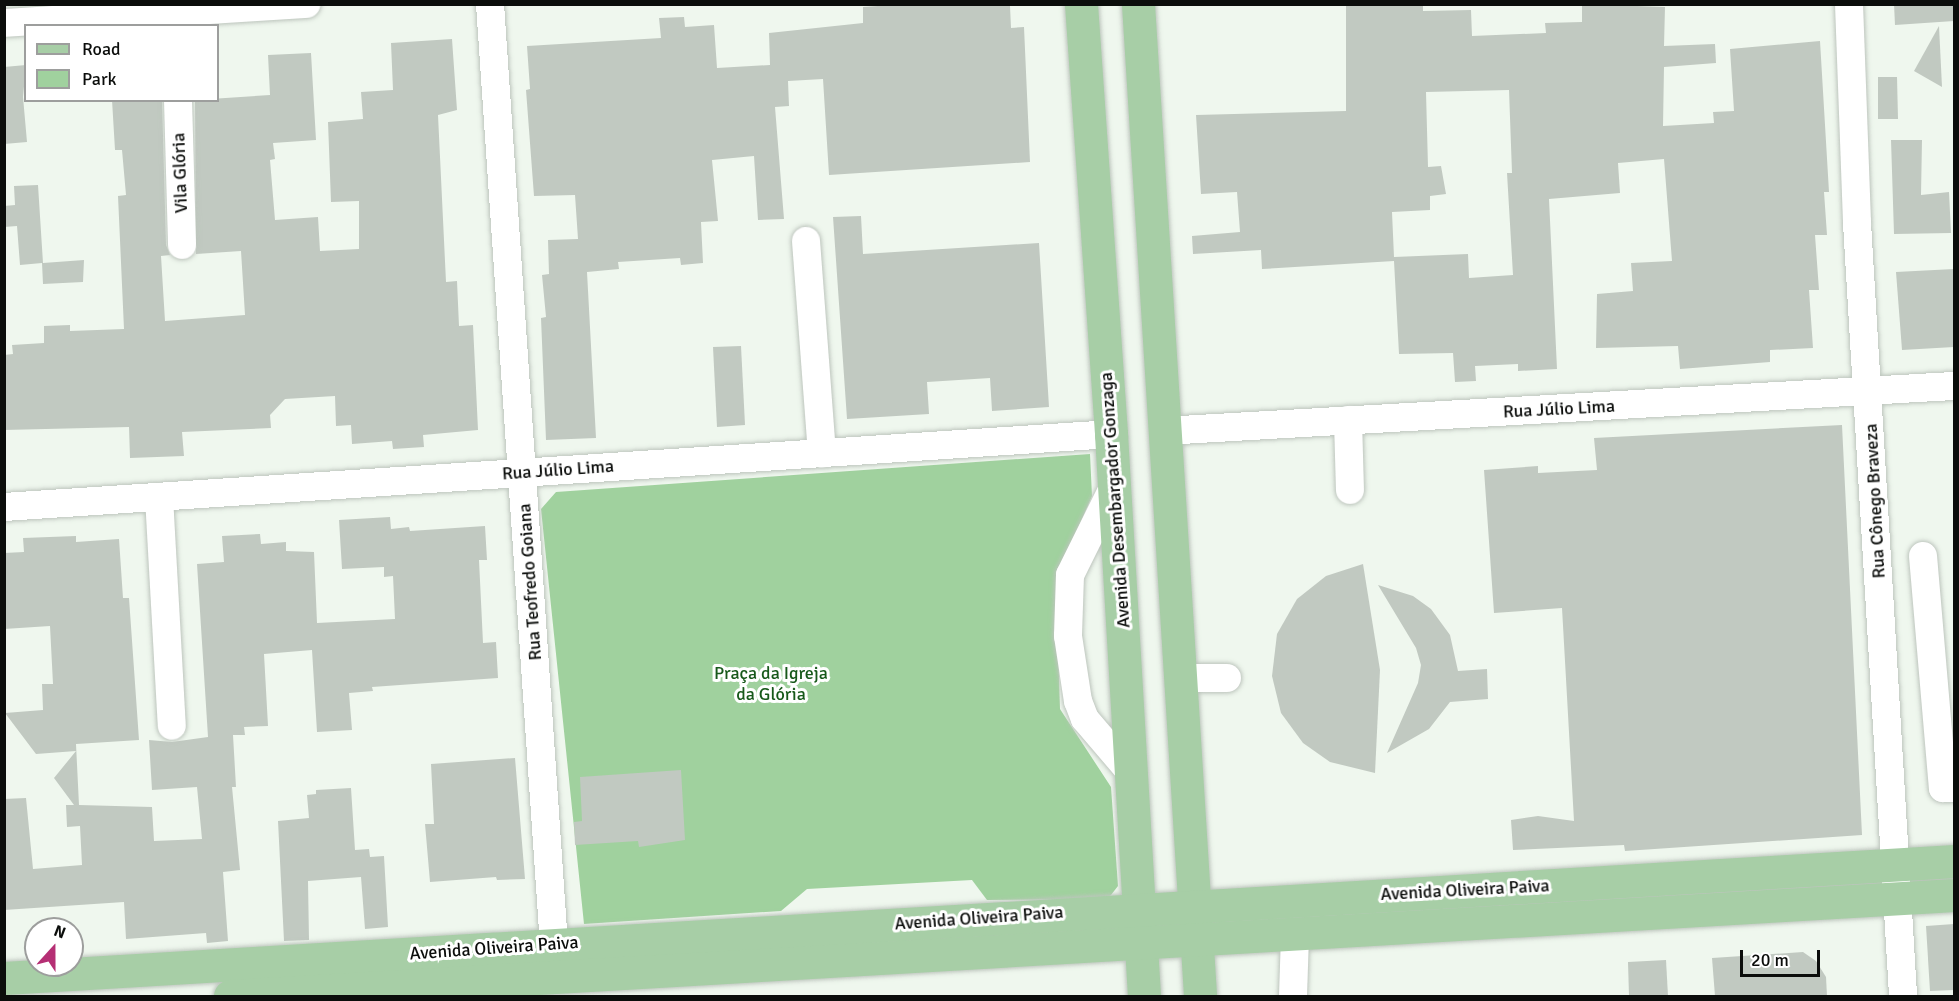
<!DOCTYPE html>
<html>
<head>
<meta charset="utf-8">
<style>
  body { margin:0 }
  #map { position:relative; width:1959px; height:1001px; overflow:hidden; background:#eff7ee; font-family:Signika,sans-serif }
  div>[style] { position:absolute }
  .green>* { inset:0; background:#a0d19e }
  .building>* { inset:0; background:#c1c9c1 }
  .roads { filter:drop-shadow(0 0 2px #bdc5bd) drop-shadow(0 0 2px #bdc5bd) }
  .minor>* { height:28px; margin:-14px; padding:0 14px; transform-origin:14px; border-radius:14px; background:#fff }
  .major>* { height:33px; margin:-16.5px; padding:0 16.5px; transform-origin:16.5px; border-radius:16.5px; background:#a7cea6 }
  span { translate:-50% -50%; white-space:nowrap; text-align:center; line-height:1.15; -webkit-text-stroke:6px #fff; paint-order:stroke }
  .street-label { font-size:18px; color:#0b0d0b }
  .park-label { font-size:18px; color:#17591a }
  .frame { position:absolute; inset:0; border:6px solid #0b0d0b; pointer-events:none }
  .legend { position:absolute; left:24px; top:24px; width:195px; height:78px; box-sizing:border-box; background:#fff; border:2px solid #9d9e9d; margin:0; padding:8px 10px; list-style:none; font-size:18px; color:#0b0d0b }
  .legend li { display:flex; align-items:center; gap:12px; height:30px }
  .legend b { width:30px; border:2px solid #9d9e9d }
  .north { position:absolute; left:24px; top:917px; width:60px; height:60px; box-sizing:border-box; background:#fff; border:2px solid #9d9e9d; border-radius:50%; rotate:21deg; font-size:16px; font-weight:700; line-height:24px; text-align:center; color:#0b0d0b }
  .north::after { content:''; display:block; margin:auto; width:21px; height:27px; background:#b52f74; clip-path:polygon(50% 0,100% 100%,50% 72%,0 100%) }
  .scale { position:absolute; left:1740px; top:950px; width:80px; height:27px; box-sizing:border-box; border:3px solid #0b0d0b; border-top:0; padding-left:8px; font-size:18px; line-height:21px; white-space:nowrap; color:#0b0d0b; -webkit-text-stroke:4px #fff; paint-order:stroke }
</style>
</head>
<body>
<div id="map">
  <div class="green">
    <i style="clip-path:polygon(1090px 454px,1092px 496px,1056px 579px,1060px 709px,1111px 787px,1118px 886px,1111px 895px,1104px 899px,987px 900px,972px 880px,807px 889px,781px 911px,584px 924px,541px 509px,556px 492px)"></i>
  </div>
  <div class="building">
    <i style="clip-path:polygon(907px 4px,1010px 6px,1011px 28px,1024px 27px,1030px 162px,829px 175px,823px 79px,788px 81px,789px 106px,775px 107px,784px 219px,758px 220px,754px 156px,712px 160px,718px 221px,701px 222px,703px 263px,681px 265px,680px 258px,618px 262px,619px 269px,587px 272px,596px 438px,546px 440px,541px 318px,546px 317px,542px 275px,549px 274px,548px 240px,578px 239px,575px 195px,534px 196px,526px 90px,530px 89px,527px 46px,661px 38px,659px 18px,684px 17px,685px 27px,714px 25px,717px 68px,770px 65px,769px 33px,863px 23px,863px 7px)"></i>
    <i style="clip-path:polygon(evenodd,1346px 4px,1423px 4px,1423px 11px,1471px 10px,1472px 36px,1546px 33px,1545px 23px,1582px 22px,1582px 4px,1665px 7px,1664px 46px,1715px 44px,1716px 63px,1664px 67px,1663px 126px,1714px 123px,1713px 112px,1734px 111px,1730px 49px,1820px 41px,1829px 192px,1824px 192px,1827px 235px,1815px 235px,1819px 290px,1809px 290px,1813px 348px,1770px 350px,1770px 362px,1680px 369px,1678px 346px,1596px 348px,1597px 294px,1633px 291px,1631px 263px,1672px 261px,1664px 159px,1618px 163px,1620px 193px,1549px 199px,1557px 369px,1518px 371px,1518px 364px,1475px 366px,1476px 381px,1455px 382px,1453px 353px,1399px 354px,1394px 261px,1262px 269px,1261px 250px,1193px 254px,1192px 236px,1240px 232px,1237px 192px,1201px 194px,1196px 115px,1346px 111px,1346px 4px,1509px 90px,1512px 173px,1507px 173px,1513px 275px,1469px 278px,1468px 254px,1394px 257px,1392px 212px,1430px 210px,1430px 196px,1446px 194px,1441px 166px,1428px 167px,1426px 92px,1509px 90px)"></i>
    <i style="clip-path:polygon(1894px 4px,1954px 4px,1954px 21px,1895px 25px)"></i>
    <i style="clip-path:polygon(1939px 26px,1942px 87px,1914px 71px)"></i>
    <i style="clip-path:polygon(452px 39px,457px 110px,438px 115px,446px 282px,457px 281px,459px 326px,473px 325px,478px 430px,423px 435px,424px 447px,393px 449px,392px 441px,352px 444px,351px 425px,336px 426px,335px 396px,285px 399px,270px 415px,271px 428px,182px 432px,184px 456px,130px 458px,129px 427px,4px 430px,4px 355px,13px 354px,12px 345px,44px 343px,44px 326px,70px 325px,70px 331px,124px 329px,118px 196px,126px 195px,122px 150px,115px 150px,112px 100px,162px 100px,166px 245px,170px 255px,161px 256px,165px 321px,245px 315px,241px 251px,196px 254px,195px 100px,270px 95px,268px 55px,311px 53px,316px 140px,273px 143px,275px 159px,270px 160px,275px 220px,318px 217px,320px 251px,359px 249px,359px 201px,331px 202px,328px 122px,363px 119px,361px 92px,393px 90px,391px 43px)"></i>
    <i style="clip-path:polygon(26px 65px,23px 97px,27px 142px,4px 144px,4px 67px)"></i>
    <i style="clip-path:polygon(1878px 77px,1897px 77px,1898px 119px,1878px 119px)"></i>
    <i style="clip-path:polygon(1891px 140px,1922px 140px,1921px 195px,1949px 192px,1951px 233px,1894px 234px)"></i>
    <i style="clip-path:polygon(38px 185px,43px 263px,84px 260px,83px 282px,43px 284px,42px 263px,20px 265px,17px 226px,4px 227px,4px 206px,15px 205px,14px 186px)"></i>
    <i style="clip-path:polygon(861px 216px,863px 254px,1039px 243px,1049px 407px,992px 411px,990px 378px,927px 382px,929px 414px,847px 419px,833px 217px)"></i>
    <i style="clip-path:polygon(1954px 269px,1954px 347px,1902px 350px,1896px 272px)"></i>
    <i style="clip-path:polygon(741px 346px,745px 425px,717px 427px,713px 347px)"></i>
    <i style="clip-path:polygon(1842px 425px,1862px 835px,1625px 851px,1624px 845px,1513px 850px,1511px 820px,1538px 816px,1574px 821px,1562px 608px,1494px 613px,1484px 470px,1538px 466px,1538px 473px,1597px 470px,1594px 438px)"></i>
    <i style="clip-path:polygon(390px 517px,391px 529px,409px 527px,410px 531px,485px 526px,487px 560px,479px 560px,483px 643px,496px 642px,498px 678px,372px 687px,373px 691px,349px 693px,352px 730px,317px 732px,312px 650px,264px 654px,268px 726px,244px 727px,245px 735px,233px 735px,236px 787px,232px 787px,240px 870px,223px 872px,228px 941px,207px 943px,206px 933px,126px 939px,124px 902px,4px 910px,4px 799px,26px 798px,33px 869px,82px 865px,80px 826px,67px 827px,66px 805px,74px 805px,54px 778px,76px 751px,36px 754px,5px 713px,43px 710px,42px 684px,53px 684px,50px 626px,4px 629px,4px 553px,24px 552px,23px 538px,76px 536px,76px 542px,119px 539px,123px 598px,129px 598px,139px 740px,76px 744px,79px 805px,152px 807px,154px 841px,202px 839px,197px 787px,152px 790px,149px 740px,172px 742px,208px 737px,197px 564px,224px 562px,222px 536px,260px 534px,261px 544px,286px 542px,286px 551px,314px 552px,317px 623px,395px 619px,393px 576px,384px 577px,384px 567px,342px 569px,339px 520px)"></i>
    <i style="clip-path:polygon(1363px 564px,1380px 670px,1375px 773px,1330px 762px,1303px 743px,1281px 713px,1272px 676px,1277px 634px,1297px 599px,1326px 576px)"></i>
    <i style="clip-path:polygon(1378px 585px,1413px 596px,1431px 609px,1450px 635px,1458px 671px,1487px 669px,1488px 699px,1450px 702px,1429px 729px,1387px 753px,1418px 683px,1421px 665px,1416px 648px)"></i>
    <i style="clip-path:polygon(515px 758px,525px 879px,497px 880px,496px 877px,430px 882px,425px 824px,434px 824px,431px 764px)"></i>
    <i style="clip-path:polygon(681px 770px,685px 840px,639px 847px,638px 841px,575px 845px,574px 822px,582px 821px,580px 777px)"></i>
    <i style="clip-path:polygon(351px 788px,355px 850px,369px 849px,370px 857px,384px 856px,388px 927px,365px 929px,361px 877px,308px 881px,309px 940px,284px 941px,278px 821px,309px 818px,307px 795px,316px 794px,316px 790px)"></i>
    <i style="clip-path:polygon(1954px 924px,1954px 990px,1930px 991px,1926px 926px)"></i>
    <i style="clip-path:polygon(1803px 952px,1816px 961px,1826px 977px,1827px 996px,1715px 996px,1712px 958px)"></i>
    <i style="clip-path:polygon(1666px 960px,1668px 996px,1629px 996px,1628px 962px)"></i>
  </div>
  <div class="roads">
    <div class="minor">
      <i style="left:490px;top:4px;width:942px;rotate:86.11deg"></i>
      <i style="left:1849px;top:4px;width:219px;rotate:87.9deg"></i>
      <i style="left:1857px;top:223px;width:774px;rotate:86.59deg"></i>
      <i style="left:4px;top:23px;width:303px;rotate:-3.6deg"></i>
      <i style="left:178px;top:100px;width:145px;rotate:88.4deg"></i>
      <i style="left:806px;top:241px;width:213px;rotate:85.7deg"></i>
      <i style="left:1348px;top:420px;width:70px;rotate:88.4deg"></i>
      <i style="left:1163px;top:431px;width:792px;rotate:-3.26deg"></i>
      <i style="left:1114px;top:486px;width:99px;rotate:116.3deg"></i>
      <i style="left:1070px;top:575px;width:61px;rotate:91.9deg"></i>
      <i style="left:1068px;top:636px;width:66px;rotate:81.3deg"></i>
      <i style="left:1078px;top:701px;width:19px;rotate:69deg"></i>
      <i style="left:1085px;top:719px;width:72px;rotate:49.5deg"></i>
      <i style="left:159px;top:497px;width:229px;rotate:86.8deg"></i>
      <i style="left:4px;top:507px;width:1109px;rotate:-3.77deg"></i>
      <i style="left:1923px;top:556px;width:233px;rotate:85.1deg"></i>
      <i style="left:1943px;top:788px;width:11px"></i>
      <i style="left:1181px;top:678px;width:46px"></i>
      <i style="left:1293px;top:996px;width:61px;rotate:-88.1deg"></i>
    </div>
    <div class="major">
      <i style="left:1081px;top:4px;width:431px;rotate:86deg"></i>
      <i style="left:1111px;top:434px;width:563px;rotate:86.64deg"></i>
      <i style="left:1138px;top:4px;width:994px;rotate:86.42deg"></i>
      <i style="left:4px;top:978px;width:1954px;rotate:-3.43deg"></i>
      <i style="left:230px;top:996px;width:1727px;rotate:-3.35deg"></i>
    </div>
  </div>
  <div class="street-label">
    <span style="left:180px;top:173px;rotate:-92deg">Vila Glória</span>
    <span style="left:1559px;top:409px;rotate:-3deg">Rua Júlio Lima</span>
    <span style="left:558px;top:470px;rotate:-4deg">Rua Júlio Lima</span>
    <span style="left:1115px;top:500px;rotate:-94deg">Avenida Desembargador Gonzaga</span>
    <span style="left:1875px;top:501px;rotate:-93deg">Rua Cônego Braveza</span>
    <span style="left:530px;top:582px;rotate:-94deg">Rua Teofredo Goiana</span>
    <span style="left:1465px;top:890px;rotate:-3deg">Avenida Oliveira Paiva</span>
    <span style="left:979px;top:918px;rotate:-4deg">Avenida Oliveira Paiva</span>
    <span style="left:494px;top:948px;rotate:-4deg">Avenida Oliveira Paiva</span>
  </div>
  <div class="park-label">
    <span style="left:771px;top:684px">Praça da Igreja<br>da Glória</span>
  </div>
  <div class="frame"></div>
  <ul class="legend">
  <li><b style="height:8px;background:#a7cea6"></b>Road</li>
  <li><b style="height:16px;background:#a0d19e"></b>Park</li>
  </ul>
  <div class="north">N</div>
  <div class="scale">20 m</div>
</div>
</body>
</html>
